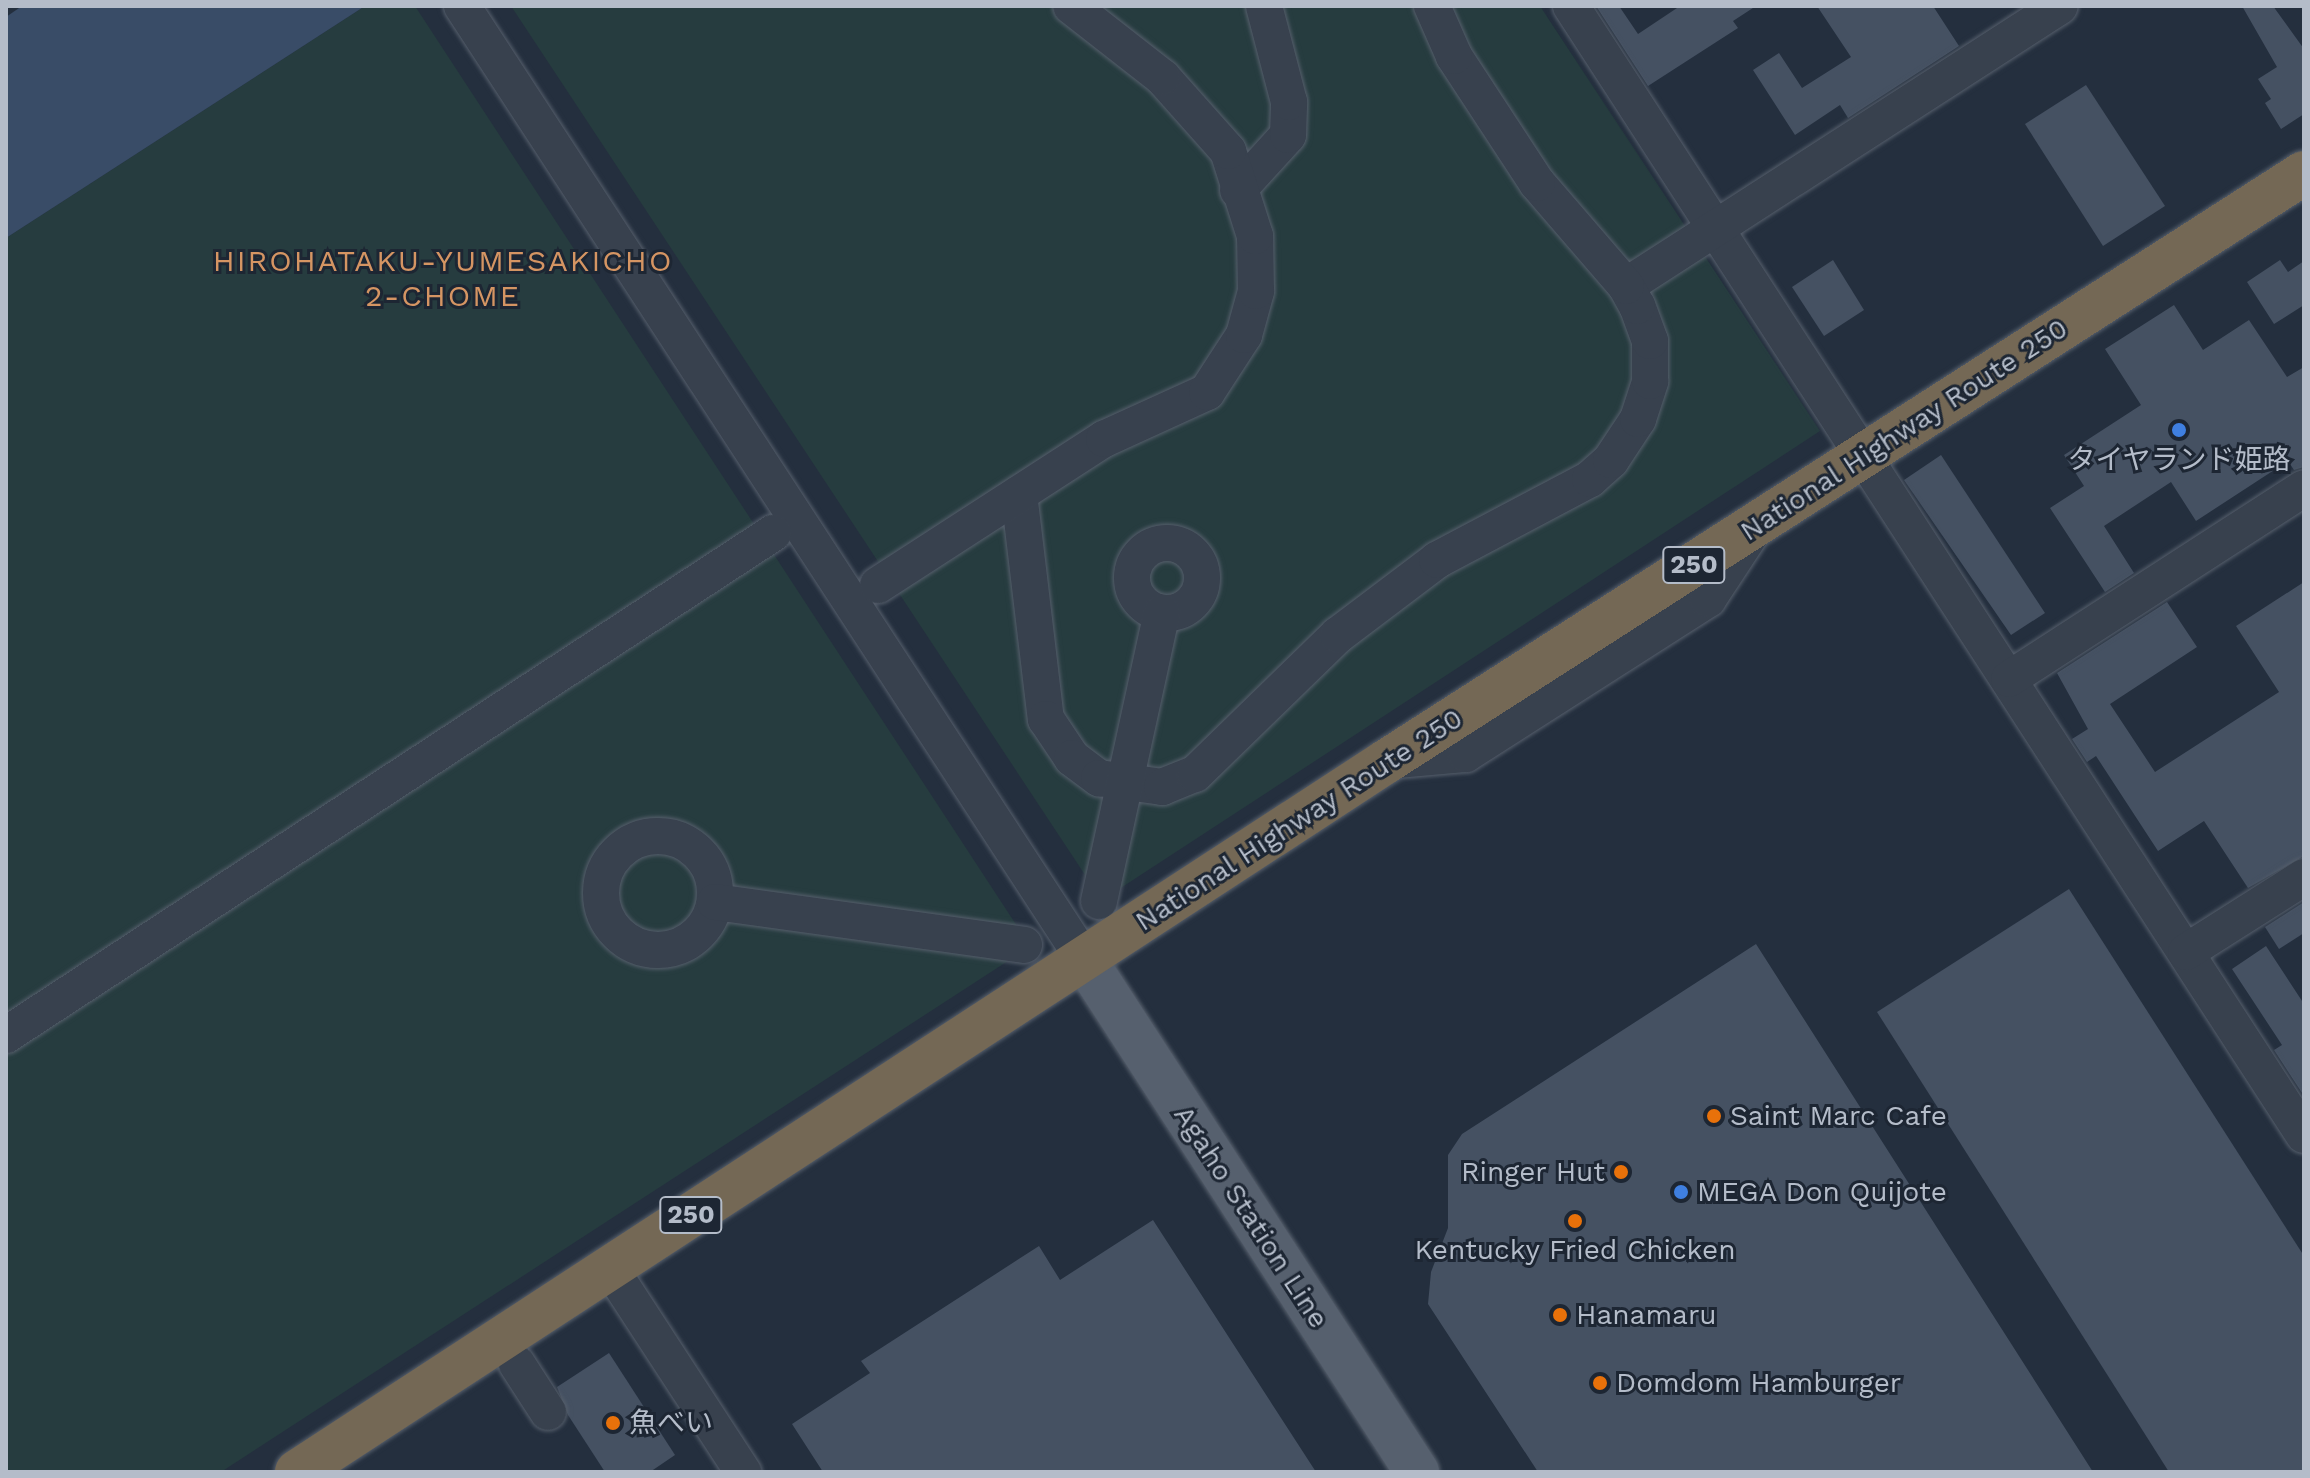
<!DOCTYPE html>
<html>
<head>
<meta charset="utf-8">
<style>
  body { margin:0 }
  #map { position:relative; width:2310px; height:1478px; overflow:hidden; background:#242f3e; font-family:"Work Sans","Noto Sans JP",sans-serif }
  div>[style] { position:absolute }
  .green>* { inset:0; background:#263c3f }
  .water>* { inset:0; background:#394c67 }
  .building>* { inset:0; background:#455162 }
  .roads { filter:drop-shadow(0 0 2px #565f6c) drop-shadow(0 0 2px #565f6c) }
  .minor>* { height:36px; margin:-18px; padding:0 18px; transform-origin:18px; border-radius:18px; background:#38414e }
  .minor>.ring { margin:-18px; padding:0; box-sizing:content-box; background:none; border:36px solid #38414e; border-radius:50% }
  .major>* { height:44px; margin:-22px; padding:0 22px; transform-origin:22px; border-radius:22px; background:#56606e }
  .highway>* { height:44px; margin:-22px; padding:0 22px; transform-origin:22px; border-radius:22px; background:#746855 }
  .dots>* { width:22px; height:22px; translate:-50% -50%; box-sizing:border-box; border:4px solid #1d2633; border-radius:50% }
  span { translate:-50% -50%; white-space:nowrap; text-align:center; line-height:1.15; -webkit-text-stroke:6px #1d2633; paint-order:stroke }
  .shield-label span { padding:2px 6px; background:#1d2633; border:2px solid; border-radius:6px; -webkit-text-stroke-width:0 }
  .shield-label { font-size:26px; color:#b4bcc9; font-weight:700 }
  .street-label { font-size:28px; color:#b4bcc9 }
  .poi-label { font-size:28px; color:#b4bcc9 }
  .left { translate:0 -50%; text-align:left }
  .right { translate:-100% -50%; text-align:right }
  .neighbourhood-label { font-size:30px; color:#d59563; letter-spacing:2px }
  .frame { position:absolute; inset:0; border:8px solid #b4bcc9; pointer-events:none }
</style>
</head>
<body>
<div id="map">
  <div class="green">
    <i style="clip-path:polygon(365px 6px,415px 6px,1017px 926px,1011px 959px,221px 1472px,6px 1472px,6px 238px)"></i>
    <i style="clip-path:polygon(511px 6px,1540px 6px,1820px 431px,1110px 895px,1095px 890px)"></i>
  </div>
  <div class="water">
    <i style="clip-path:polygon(22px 6px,365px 6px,6px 238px,6px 17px)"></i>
  </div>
  <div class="building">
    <i style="clip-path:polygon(1596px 6px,1619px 6px,1638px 34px,1680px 6px,1756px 6px,1733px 21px,1738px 28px,1648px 86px)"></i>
    <i style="clip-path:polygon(1817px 6px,1933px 6px,1959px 46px,1848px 118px,1840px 105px,1795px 135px,1753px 70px,1779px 53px,1802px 88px,1851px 57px)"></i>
    <i style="clip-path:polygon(2242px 6px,2273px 6px,2304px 49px,2304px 114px,2281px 129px,2265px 103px,2271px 99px,2258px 79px,2277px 67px)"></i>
    <i style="clip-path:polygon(2086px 85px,2165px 206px,2103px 246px,2025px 124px)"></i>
    <i style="clip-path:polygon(1833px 260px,1864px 310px,1824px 336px,1792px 287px)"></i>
    <i style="clip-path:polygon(2280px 260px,2288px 272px,2304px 261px,2304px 305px,2274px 324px,2247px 282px)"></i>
    <i style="clip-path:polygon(2174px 305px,2203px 350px,2249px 320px,2287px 377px,2304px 367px,2304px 467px,2294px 470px,2288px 461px,2196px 521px,2171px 482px,2104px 526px,2134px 573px,2105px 592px,2050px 508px,2084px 486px,2064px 455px,2141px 405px,2105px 349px)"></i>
    <i style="clip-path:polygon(1941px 455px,2045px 613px,2011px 635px,1904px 480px)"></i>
    <i style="clip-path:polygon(2304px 582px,2304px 856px,2248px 888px,2204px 821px,2158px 851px,2096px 756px,2087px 762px,2072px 739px,2088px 729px,2057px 673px,2167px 602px,2197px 647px,2110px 704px,2155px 772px,2279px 692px,2236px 626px)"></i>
    <i style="clip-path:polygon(2069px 889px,2304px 1256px,2304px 1472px,2169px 1472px,1877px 1012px)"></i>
    <i style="clip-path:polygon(2304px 902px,2304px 933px,2279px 949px,2265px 927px)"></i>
    <i style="clip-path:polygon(1756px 944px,2093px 1472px,1538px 1472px,1428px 1304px,1431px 1272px,1448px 1228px,1448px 1155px,1462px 1134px)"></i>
    <i style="clip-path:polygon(2266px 946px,2304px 1004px,2304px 1096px,2274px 1050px,2282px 1045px,2232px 969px)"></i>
    <i style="clip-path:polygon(1153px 1220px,1316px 1472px,823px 1472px,792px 1424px,870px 1373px,861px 1361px,1039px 1246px,1060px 1280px)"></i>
    <i style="clip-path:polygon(609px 1353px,675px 1455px,650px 1472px,605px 1472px,568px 1415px,557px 1387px)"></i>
  </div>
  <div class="roads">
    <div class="minor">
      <i style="left:462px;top:6px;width:1142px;rotate:56.87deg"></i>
      <i style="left:1571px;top:6px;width:1346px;rotate:57.01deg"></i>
      <i style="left:1238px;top:190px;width:74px;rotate:-47.7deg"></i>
      <i style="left:1288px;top:135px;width:33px;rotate:-88deg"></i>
      <i style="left:1289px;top:102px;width:99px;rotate:-104.6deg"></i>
      <i style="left:1626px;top:286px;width:516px;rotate:-32.83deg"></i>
      <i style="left:1019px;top:494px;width:227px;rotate:83.2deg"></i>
      <i style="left:1046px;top:719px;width:47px;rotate:56.3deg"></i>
      <i style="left:1072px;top:758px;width:34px;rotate:37deg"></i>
      <i style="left:1099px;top:778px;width:64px;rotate:8.1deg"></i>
      <i style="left:1162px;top:787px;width:35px;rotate:-22deg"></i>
      <i style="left:1195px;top:774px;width:199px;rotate:-44.2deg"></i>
      <i style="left:1338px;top:635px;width:124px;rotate:-37.1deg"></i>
      <i style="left:1437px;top:560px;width:173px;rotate:-27.9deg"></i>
      <i style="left:1590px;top:479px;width:28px;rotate:-42deg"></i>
      <i style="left:1611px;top:460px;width:49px;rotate:-56.6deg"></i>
      <i style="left:1638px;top:419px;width:40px;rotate:-72deg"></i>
      <i style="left:1650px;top:381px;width:40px;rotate:-90deg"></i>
      <i style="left:1650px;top:341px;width:37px;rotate:-110deg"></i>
      <i style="left:1637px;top:306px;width:23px;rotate:-119deg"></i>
      <i style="left:1626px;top:286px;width:136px;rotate:-130.8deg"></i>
      <i style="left:1537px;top:183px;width:152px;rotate:-123.2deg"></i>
      <i style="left:1454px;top:56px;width:55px;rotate:-113.7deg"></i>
      <i class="ring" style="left:1132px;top:543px;width:34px;height:34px"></i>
      <i style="left:878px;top:585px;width:269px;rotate:-32.9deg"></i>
      <i style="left:1104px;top:439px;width:113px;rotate:-24.5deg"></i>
      <i style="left:1207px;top:392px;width:68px;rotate:-57deg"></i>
      <i style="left:1244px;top:335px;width:46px;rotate:-74.7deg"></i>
      <i style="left:1256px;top:291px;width:55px;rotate:-91deg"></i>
      <i style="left:1255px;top:236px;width:89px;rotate:-107.6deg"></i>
      <i style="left:1228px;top:151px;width:99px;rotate:-131.7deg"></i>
      <i style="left:1162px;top:77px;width:115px;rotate:-142deg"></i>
      <i style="left:2009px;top:679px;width:351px;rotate:-32.9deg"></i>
      <i style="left:1387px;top:761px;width:79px;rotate:-5.1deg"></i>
      <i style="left:1466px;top:754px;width:287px;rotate:-32.6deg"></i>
      <i style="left:1708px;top:599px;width:84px;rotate:-56.7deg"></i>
      <i class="ring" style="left:601px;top:836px;width:78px;height:78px"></i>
      <i style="left:1099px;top:901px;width:295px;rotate:-77.7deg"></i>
      <i style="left:715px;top:902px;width:312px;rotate:7.9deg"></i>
      <i style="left:2186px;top:952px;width:140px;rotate:-32.4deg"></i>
      <i style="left:6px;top:1035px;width:917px;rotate:-33.2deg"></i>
      <i style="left:610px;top:1268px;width:244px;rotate:56.9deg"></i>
      <i style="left:517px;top:1364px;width:57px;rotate:57.1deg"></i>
    </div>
    <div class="major">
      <i style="left:1086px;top:962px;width:608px;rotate:57.02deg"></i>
    </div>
    <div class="highway">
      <i style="left:297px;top:1472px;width:1301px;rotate:-33.12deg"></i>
      <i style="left:1387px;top:761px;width:1089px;rotate:-32.67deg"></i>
    </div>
  </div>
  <div class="dots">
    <i style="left:2179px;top:430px;background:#3f7fe0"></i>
    <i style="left:1714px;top:1116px;background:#e8710a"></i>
    <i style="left:1621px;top:1172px;background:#e8710a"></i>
    <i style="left:1681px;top:1192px;background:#3f7fe0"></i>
    <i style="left:1575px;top:1221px;background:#e8710a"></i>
    <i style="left:1560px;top:1315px;background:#e8710a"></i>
    <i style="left:1600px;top:1383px;background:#e8710a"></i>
    <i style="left:613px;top:1423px;background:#e8710a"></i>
  </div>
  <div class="shield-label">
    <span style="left:1694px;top:565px">250</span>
    <span style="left:691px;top:1215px">250</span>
  </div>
  <div class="street-label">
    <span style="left:1904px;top:430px;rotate:-33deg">National Highway Route 250</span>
    <span style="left:1299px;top:820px;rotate:-33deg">National Highway Route 250</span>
    <span style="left:1251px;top:1217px;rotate:57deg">Agaho Station Line</span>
  </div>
  <div class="poi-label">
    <span style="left:2179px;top:460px">タイヤランド姫路</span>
    <span class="left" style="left:1730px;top:1116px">Saint Marc Cafe</span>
    <span class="right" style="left:1605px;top:1172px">Ringer Hut</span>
    <span class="left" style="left:1697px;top:1192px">MEGA Don Quijote</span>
    <span style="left:1575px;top:1250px">Kentucky Fried Chicken</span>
    <span class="left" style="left:1576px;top:1315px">Hanamaru</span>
    <span class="left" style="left:1616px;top:1383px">Domdom Hamburger</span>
    <span class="left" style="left:629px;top:1423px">魚べい</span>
  </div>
  <div class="neighbourhood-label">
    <span style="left:443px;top:278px">HIROHATAKU-YUMESAKICHO<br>2-CHOME</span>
  </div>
  <div class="frame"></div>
</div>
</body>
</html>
